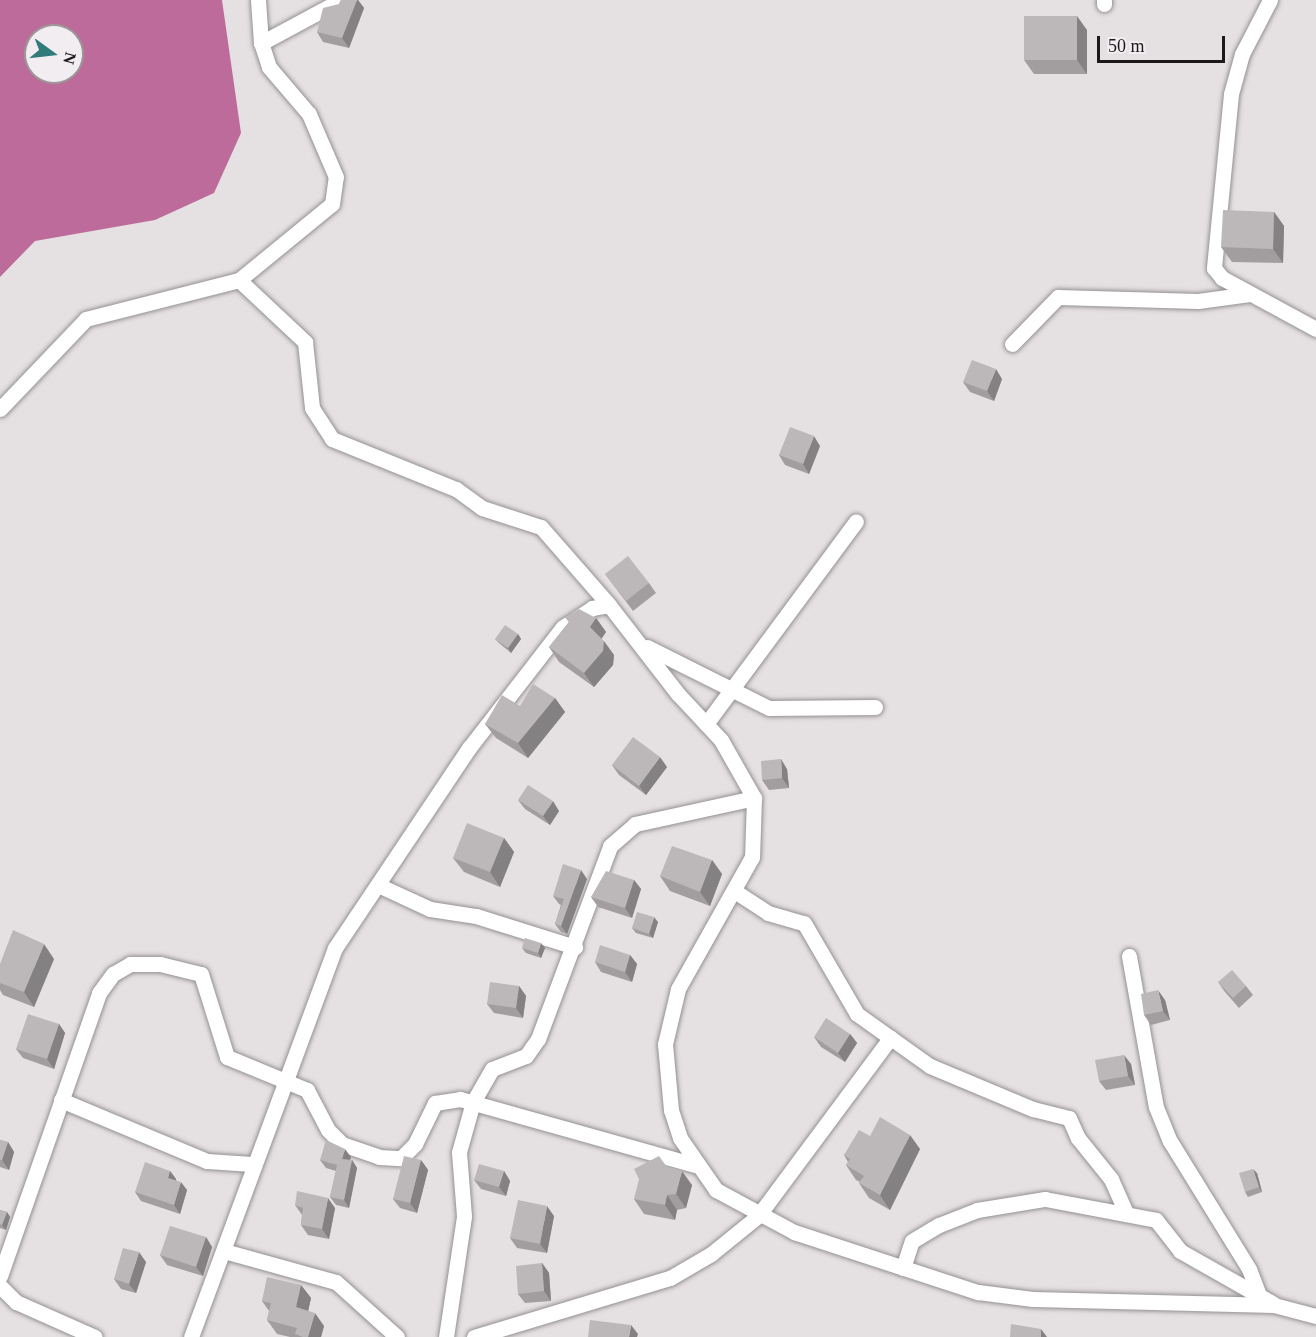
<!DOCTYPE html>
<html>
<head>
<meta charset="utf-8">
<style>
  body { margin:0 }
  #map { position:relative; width:1316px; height:1337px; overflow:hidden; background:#e5e0e2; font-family:Georgia,serif }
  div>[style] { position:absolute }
  .water>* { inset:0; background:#bd6b9a }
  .roads { filter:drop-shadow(0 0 2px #959193) drop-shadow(0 0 2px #959193) }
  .street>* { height:15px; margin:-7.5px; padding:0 7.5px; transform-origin:7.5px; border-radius:7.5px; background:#fff }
  .wall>* { inset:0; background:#a29ea0 }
  .shaded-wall>* { inset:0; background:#848182 }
  .building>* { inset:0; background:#bcb8ba }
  span { translate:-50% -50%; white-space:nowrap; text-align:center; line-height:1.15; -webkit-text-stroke:6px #f2edf0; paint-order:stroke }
  .north { position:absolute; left:24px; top:24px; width:60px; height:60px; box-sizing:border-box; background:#f2edf0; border:2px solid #9c989a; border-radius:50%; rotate:105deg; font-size:16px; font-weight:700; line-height:24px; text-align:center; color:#1b191a }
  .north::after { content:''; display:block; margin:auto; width:21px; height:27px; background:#317b7b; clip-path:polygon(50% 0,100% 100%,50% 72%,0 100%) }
  .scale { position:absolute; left:1097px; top:36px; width:128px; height:27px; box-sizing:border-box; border:3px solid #1b191a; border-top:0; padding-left:8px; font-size:18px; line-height:21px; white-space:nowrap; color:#1b191a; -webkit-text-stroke:4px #f2edf0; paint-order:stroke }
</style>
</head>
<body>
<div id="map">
  <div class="water">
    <i style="clip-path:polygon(evenodd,0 0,222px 0,241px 133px,214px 193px,155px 220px,35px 241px,0 277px,0 0,36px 36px,72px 36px,72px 72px,36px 72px,36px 36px)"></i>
  </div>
  <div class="roads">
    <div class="street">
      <i style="left:1270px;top:0;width:61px;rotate:117.4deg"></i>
      <i style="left:1242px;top:54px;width:41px;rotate:105.4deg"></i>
      <i style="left:1231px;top:94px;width:175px;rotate:95.6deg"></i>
      <i style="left:1214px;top:268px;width:13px;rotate:51deg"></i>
      <i style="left:1222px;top:278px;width:107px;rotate:28.5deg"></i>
      <i style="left:1104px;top:4px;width:4px;rotate:-90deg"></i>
      <i style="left:261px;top:43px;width:91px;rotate:-28.3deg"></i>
      <i style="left:239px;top:280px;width:91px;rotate:43.2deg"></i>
      <i style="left:305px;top:342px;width:66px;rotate:83.9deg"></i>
      <i style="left:312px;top:408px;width:37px;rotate:57deg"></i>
      <i style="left:332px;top:439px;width:134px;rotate:22deg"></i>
      <i style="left:456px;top:489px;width:32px;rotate:36deg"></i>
      <i style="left:482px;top:508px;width:62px;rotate:17.9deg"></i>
      <i style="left:541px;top:527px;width:103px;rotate:48.9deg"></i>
      <i style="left:1012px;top:344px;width:66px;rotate:-45.6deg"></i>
      <i style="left:1058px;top:297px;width:140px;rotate:1.6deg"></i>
      <i style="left:1198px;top:301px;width:52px;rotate:-7.7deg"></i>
      <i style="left:0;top:409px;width:124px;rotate:-46.3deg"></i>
      <i style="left:86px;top:319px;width:158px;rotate:-14.3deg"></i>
      <i style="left:239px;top:280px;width:120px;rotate:-39.3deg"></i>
      <i style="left:332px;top:204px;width:27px;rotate:-82deg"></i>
      <i style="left:336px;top:177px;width:69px;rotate:-113.2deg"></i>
      <i style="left:309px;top:114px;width:62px;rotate:-130.4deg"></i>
      <i style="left:269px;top:67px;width:25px;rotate:-108deg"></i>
      <i style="left:261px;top:43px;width:43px;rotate:-94deg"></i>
      <i style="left:647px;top:647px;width:136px;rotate:26.6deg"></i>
      <i style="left:769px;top:708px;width:106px;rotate:-0.5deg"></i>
      <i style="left:706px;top:724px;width:252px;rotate:-53.5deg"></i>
      <i style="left:378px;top:885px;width:57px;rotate:24.8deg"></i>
      <i style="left:430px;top:909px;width:47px;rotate:8.7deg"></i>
      <i style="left:476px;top:916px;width:104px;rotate:17.4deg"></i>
      <i style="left:736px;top:892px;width:38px;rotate:33deg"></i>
      <i style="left:768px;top:913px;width:37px;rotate:16deg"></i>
      <i style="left:804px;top:923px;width:105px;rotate:59.8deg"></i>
      <i style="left:857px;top:1014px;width:90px;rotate:35.5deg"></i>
      <i style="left:930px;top:1066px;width:112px;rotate:22.7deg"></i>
      <i style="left:1033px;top:1109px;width:37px;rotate:14deg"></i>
      <i style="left:1069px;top:1118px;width:22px;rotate:66deg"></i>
      <i style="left:1078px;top:1138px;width:53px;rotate:51.2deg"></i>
      <i style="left:1111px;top:1179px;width:35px;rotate:66deg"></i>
      <i style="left:1129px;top:956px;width:153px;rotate:79.9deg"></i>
      <i style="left:1156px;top:1107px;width:37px;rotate:68deg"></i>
      <i style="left:1170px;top:1141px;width:150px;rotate:58.3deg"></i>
      <i style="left:1249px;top:1269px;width:30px;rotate:69deg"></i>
      <i style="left:61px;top:1100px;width:158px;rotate:22.7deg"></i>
      <i style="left:207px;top:1161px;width:45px;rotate:3.8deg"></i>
      <i style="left:224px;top:1251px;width:116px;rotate:15.5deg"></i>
      <i style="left:336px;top:1282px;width:82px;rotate:42deg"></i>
      <i style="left:903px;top:1268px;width:28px;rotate:-72deg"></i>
      <i style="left:912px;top:1241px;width:31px;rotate:-31deg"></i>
      <i style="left:939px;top:1225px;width:41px;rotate:-21.5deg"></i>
      <i style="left:977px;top:1210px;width:69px;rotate:-9.2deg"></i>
      <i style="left:1045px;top:1199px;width:113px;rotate:10.7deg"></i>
      <i style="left:1156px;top:1220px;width:39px;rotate:52deg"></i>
      <i style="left:1180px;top:1251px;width:106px;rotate:29.5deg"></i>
      <i style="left:0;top:1276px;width:300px;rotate:-70.7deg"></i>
      <i style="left:99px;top:993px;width:24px;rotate:-54deg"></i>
      <i style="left:113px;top:974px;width:20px;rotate:-30deg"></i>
      <i style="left:130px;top:964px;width:30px"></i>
      <i style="left:160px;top:964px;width:42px;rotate:13.7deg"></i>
      <i style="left:201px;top:974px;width:87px;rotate:72.6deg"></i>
      <i style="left:227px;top:1057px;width:87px;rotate:22.4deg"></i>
      <i style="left:307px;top:1090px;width:45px;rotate:62.3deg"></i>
      <i style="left:328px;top:1130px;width:20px;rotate:45deg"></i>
      <i style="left:342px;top:1144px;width:39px;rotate:19deg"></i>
      <i style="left:379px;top:1157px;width:22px;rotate:3deg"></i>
      <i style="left:401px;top:1158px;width:20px;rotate:-45deg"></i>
      <i style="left:415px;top:1144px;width:46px;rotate:-64deg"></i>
      <i style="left:435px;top:1103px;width:25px;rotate:-9deg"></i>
      <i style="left:460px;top:1099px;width:244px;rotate:15.7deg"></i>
      <i style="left:0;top:1286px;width:23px;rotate:45deg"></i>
      <i style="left:16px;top:1302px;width:86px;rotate:23.9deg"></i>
      <i style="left:191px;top:1337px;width:415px;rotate:-69.7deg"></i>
      <i style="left:335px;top:948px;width:241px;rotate:-56.2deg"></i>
      <i style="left:469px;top:748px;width:153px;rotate:-52.2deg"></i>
      <i style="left:563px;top:627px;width:35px;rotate:-33deg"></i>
      <i style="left:592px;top:608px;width:17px;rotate:-10deg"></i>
      <i style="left:609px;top:605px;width:113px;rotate:52.2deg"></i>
      <i style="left:678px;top:694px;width:63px;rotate:46.9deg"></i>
      <i style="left:721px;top:740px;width:67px;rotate:60.4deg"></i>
      <i style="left:754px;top:798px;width:59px;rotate:91.9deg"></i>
      <i style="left:752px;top:857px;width:151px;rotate:119.3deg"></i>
      <i style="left:678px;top:989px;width:57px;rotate:103.3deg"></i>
      <i style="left:665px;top:1044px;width:66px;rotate:84.8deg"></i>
      <i style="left:671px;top:1110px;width:29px;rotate:72deg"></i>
      <i style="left:680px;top:1138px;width:63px;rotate:55.3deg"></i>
      <i style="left:716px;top:1190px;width:89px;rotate:28.3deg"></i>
      <i style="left:794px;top:1232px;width:194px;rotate:18.1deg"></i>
      <i style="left:978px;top:1292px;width:55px;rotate:7.3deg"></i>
      <i style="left:1033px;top:1299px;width:241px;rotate:1.4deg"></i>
      <i style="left:1274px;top:1305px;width:43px;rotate:14.7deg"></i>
      <i style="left:446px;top:1337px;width:122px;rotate:-81.5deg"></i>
      <i style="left:464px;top:1216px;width:64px;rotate:-94.5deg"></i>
      <i style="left:459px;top:1152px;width:52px;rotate:-74.4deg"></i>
      <i style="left:473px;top:1102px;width:38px;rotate:-60deg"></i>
      <i style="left:492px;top:1069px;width:36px;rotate:-21deg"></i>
      <i style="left:526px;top:1056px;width:21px;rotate:-55deg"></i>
      <i style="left:538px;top:1039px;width:206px;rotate:-69.5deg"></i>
      <i style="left:610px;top:846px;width:33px;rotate:-41deg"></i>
      <i style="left:635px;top:824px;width:122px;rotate:-12.3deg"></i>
      <i style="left:474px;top:1337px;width:205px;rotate:-16.8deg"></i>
      <i style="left:670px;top:1278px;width:48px;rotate:-30.3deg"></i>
      <i style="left:711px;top:1254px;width:60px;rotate:-39deg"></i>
      <i style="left:758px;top:1216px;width:222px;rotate:-53.4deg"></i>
    </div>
  </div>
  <div class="wall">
    <i style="clip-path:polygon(341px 0,358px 0,364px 8px,349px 48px,323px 42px,317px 32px,339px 4px)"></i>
    <i style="clip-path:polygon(1087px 30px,1087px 74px,1034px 74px,1024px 60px)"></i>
    <i style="clip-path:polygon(1274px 212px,1284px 226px,1283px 263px,1232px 262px,1221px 247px)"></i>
    <i style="clip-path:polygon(1002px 379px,994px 401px,970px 392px,963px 382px)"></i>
    <i style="clip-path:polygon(820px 446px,809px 474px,785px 465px,779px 455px)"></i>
    <i style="clip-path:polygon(605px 574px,649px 583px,656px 593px,633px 611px)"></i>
    <i style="clip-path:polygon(565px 617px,596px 618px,606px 632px,601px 639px,614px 655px,613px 665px,594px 687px,559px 662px,549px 647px,569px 622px)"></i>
    <i style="clip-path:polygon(518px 634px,521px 639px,511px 653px,499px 643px,495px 639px)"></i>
    <i style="clip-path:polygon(555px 698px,565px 712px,528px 758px,496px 738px,485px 724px,520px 706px)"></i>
    <i style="clip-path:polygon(612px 765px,667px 767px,646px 795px,619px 775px)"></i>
    <i style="clip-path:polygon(787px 769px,789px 788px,769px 790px,762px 780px)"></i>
    <i style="clip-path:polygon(518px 800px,559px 811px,550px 825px,525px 809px)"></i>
    <i style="clip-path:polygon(504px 838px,514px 852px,500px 887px,464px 872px,453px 858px)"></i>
    <i style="clip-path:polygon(712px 860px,722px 874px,710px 906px,670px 891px,660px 876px)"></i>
    <i style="clip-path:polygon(587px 879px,567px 934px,561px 932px,555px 924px,561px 905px,559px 904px,553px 896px)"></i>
    <i style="clip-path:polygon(634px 880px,641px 889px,632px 918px,598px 907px,591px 897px)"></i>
    <i style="clip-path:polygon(658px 922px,653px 938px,636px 933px,632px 928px)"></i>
    <i style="clip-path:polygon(522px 948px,545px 948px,541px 958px,526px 953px)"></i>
    <i style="clip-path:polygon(630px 955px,637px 964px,632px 982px,601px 972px,595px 962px)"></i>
    <i style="clip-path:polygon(54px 959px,34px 1007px,3px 995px,0 990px,0 983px)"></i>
    <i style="clip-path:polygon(1218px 982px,1246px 986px,1253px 995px,1239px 1008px,1225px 992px)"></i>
    <i style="clip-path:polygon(519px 986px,526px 996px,523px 1018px,494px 1013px,487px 1004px)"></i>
    <i style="clip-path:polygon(1165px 1000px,1170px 1020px,1151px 1025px,1144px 1015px)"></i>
    <i style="clip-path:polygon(59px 1024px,65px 1033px,54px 1069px,23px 1058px,16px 1049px)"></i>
    <i style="clip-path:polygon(850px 1034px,857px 1043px,845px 1062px,821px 1047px,814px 1037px)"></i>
    <i style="clip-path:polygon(1131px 1064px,1135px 1085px,1106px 1090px,1099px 1081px)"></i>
    <i style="clip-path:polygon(870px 1136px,920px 1149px,890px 1210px,869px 1198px,859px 1183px,860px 1182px,856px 1180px,846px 1165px,848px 1162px,844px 1155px)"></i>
    <i style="clip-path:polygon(0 1140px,8px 1142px,14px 1152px,9px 1170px,0 1167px)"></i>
    <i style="clip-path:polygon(351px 1157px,350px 1160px,352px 1160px,357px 1168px,349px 1208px,336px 1205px,330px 1197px,336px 1171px,326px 1168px,320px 1160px)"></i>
    <i style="clip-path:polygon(421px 1160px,428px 1170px,417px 1213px,400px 1208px,393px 1199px)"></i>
    <i style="clip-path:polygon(667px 1167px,692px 1185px,686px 1208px,677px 1210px,675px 1220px,644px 1214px,634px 1199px)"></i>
    <i style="clip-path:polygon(170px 1171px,176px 1179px,176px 1180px,187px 1190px,180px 1214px,141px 1201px,135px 1192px)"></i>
    <i style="clip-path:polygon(504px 1171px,510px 1181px,506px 1196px,481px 1189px,474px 1180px)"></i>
    <i style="clip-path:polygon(1257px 1173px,1262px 1192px,1248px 1197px,1245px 1192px)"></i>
    <i style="clip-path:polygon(295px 1205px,335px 1208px,329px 1239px,308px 1235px,301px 1225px,302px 1215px)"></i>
    <i style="clip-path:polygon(0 1210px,7px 1212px,10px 1217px,6px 1230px,0 1228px)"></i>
    <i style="clip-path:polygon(554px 1216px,547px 1253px,517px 1248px,510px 1238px)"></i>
    <i style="clip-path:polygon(206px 1237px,212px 1247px,203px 1276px,167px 1265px,160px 1255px)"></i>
    <i style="clip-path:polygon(146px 1262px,136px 1293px,121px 1289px,114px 1279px)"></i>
    <i style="clip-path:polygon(542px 1263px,549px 1273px,551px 1301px,525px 1303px,518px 1294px)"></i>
    <i style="clip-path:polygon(301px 1285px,311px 1298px,308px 1311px,324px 1326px,321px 1337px,290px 1337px,277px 1334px,267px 1320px,269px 1311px,262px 1301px)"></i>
  </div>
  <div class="shaded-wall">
    <i style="clip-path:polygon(357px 0,358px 0,364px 8px,349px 48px,342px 38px)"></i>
    <i style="clip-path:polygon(1077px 16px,1087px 30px,1087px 74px,1077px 60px)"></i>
    <i style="clip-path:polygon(1274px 212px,1284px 226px,1283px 263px,1273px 249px)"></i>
    <i style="clip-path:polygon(996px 369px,1002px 379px,994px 401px,987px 391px)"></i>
    <i style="clip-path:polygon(814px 436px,820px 446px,809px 474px,803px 464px)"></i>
    <i style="clip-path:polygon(596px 618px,606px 632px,600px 641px,590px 627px)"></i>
    <i style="clip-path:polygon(518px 634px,521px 639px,511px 653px,508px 648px)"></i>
    <i style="clip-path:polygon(604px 641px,614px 655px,613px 665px,594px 687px,584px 673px)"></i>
    <i style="clip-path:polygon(555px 698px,565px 712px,528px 758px,518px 743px)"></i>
    <i style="clip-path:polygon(660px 757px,667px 767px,646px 795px,639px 786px)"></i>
    <i style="clip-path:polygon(781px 759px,787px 769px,789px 788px,782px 778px)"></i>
    <i style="clip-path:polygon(553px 801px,559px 811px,550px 825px,543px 816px)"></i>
    <i style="clip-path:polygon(504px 838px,514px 852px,500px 887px,490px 872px)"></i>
    <i style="clip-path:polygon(712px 860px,722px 874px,710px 906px,700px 892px)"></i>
    <i style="clip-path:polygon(581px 870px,587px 879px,567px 934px,561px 926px)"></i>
    <i style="clip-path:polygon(634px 880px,641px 889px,632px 918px,625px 908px)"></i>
    <i style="clip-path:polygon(654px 917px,658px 922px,653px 938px,649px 934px)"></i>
    <i style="clip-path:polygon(541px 943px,545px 948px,541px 958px,538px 953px)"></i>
    <i style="clip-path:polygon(44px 944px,54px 959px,34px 1007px,24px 992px)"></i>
    <i style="clip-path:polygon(630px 955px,637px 964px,632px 982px,625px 972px)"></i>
    <i style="clip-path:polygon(519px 986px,526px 996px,523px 1018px,516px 1008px)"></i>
    <i style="clip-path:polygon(1158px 990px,1165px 1000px,1170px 1020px,1163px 1011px)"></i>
    <i style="clip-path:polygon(59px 1024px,65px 1033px,54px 1069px,47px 1059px)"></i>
    <i style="clip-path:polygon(850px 1034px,857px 1043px,845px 1062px,838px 1053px)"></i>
    <i style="clip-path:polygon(1124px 1055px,1131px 1064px,1135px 1085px,1128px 1076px)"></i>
    <i style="clip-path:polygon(910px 1135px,920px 1149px,890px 1210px,880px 1195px)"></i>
    <i style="clip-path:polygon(8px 1142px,14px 1152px,9px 1170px,2px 1160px)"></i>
    <i style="clip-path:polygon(345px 1149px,351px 1157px,348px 1167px,342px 1159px)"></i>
    <i style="clip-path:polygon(352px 1160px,357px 1168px,349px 1208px,344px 1200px)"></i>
    <i style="clip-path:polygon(421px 1160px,428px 1170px,417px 1213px,410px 1203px)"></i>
    <i style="clip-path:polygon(1253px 1169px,1257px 1173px,1262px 1192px,1259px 1187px)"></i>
    <i style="clip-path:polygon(170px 1171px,176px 1179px,174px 1187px,168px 1178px)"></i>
    <i style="clip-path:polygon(504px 1171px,510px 1181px,506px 1196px,499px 1187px)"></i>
    <i style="clip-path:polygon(682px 1171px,692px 1185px,686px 1208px,676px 1194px)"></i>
    <i style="clip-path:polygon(181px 1182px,187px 1190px,180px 1214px,174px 1205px)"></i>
    <i style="clip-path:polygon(667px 1195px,677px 1210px,675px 1220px,665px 1205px)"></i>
    <i style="clip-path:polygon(328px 1198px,335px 1208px,329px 1239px,322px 1229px)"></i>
    <i style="clip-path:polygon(547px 1206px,554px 1216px,547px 1253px,540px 1244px)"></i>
    <i style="clip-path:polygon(7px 1212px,10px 1217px,6px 1230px,2px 1225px)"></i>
    <i style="clip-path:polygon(206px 1237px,212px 1247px,203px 1276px,196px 1267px)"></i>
    <i style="clip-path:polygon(139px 1252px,146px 1262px,136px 1293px,129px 1284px)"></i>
    <i style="clip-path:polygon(542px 1263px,549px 1273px,551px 1301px,544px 1291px)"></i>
    <i style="clip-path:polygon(301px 1285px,311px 1298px,306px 1321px,296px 1307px)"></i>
    <i style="clip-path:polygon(315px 1313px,324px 1326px,321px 1337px,308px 1337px)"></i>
    <i style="clip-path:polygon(631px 1325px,638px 1334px,637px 1337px,629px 1337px)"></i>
    <i style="clip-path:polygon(1041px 1329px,1047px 1337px,1041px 1337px)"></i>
  </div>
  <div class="building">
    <i style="clip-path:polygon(341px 0,357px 0,342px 38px,317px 32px,323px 8px,339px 4px)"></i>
    <i style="clip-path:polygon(1024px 16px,1077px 16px,1077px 60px,1024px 60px)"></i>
    <i style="clip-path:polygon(1223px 210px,1274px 212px,1273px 249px,1221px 247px)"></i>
    <i style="clip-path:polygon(972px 360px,996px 369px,987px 391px,963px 382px)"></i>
    <i style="clip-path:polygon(790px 427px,814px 436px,803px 464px,779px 455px)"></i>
    <i style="clip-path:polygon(628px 556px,649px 583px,626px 601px,605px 574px)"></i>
    <i style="clip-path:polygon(579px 609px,596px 618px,590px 627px,604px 641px,603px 651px,584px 673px,549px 647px,569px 622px,565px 617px)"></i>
    <i style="clip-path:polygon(505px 625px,518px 634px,508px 648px,495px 639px)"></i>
    <i style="clip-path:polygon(533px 684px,555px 698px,518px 743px,485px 724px,502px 695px,520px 706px)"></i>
    <i style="clip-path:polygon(633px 737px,660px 757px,639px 786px,612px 765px)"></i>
    <i style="clip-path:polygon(781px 759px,782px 778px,762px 780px,761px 761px)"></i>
    <i style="clip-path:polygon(528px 785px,553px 801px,543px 816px,518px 800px)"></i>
    <i style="clip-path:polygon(467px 823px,504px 838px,490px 872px,453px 858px)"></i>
    <i style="clip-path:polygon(672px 846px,712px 860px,700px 892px,660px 876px)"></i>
    <i style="clip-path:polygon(563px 864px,581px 870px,561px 926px,555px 924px,564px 899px,553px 896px)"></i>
    <i style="clip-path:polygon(606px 871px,634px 880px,625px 908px,591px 897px)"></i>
    <i style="clip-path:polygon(637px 912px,654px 917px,649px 934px,632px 928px)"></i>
    <i style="clip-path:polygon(13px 930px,44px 944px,24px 992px,0 983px,0 964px)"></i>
    <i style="clip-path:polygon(525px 938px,541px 943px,538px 953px,522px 948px)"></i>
    <i style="clip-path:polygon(600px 945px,630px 955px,625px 972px,595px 962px)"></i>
    <i style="clip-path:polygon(1232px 970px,1246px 986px,1233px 998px,1218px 982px)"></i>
    <i style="clip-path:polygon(490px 982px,519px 986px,516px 1008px,487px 1004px)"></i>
    <i style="clip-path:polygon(1158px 990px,1163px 1011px,1144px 1015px,1141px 994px)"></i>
    <i style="clip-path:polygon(28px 1014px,59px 1024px,47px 1059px,16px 1049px)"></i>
    <i style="clip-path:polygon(826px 1018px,850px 1034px,838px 1053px,814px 1037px)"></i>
    <i style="clip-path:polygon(1124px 1055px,1128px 1076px,1099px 1081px,1095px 1060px)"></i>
    <i style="clip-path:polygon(880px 1117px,910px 1135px,880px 1195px,859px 1183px,864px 1176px,846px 1165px,850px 1159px,844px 1155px,859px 1130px,870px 1136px)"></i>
    <i style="clip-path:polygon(0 1140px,8px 1142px,2px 1160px,0 1160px)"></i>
    <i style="clip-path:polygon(326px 1140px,345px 1149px,342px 1159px,352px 1160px,344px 1200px,330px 1197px,337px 1165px,320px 1160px)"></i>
    <i style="clip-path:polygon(404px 1156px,421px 1160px,410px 1203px,393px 1199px)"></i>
    <i style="clip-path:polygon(659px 1156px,667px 1167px,682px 1171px,676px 1194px,667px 1195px,665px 1205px,634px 1199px,639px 1179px,634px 1169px)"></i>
    <i style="clip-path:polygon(145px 1162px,170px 1171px,168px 1178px,181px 1182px,174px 1205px,135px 1192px)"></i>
    <i style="clip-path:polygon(479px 1164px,504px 1171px,499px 1187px,474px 1180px)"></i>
    <i style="clip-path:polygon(1253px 1169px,1259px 1187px,1245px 1192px,1239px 1173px)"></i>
    <i style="clip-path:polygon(297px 1191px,328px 1198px,322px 1229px,301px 1225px,303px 1208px,295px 1205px)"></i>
    <i style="clip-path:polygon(518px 1200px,547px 1206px,540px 1244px,510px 1238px)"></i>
    <i style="clip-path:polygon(0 1210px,7px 1212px,2px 1225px,0 1224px)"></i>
    <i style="clip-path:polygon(170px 1226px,206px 1237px,196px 1267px,160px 1255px)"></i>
    <i style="clip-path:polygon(123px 1248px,139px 1252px,129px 1284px,114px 1279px)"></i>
    <i style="clip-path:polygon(542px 1263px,544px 1291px,518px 1294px,516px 1266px)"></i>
    <i style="clip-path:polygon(267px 1277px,301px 1285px,296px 1307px,315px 1313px,308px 1337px,303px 1337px,295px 1334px,297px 1328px,267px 1320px,271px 1303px,262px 1301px)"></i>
    <i style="clip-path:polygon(590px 1320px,631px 1325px,629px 1337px,588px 1337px)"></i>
    <i style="clip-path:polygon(1011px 1324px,1041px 1329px,1041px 1337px,1010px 1337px)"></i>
  </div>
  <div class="north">N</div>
  <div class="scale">50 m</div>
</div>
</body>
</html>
